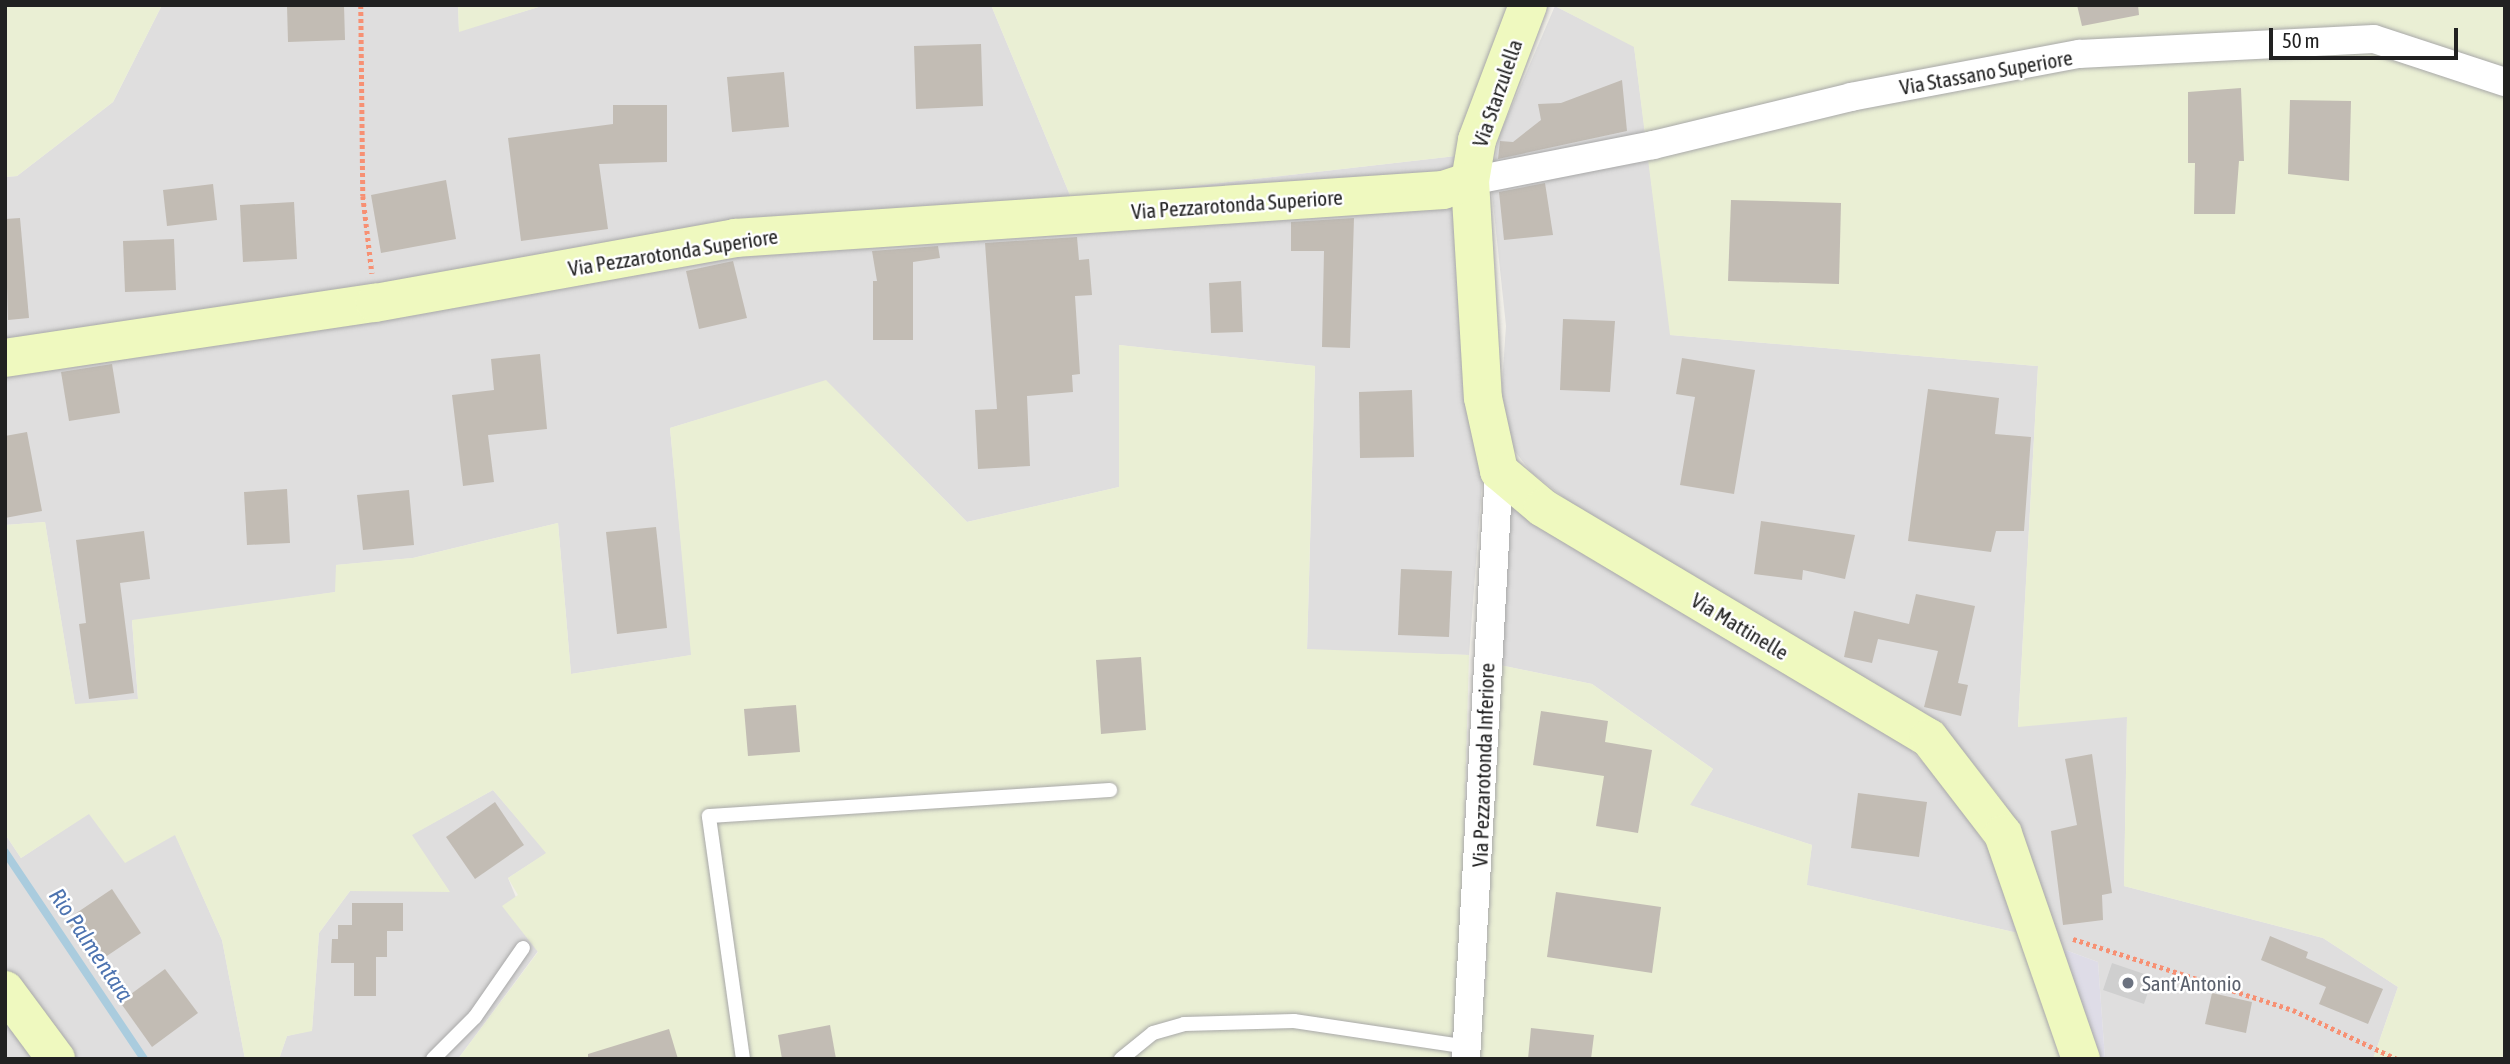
<!DOCTYPE html>
<html>
<head>
<meta charset="utf-8">
<style>
  body { margin:0 }
  #map { position:relative; width:2510px; height:1064px; overflow:hidden; background:#f1efe8; font-family:"Asap Condensed",sans-serif }
  div>[style] { position:absolute }
  .residential>* { inset:0; background:#dfdede }
  .religious>* { inset:0; background:#cfcfcf }
  .farmland>* { inset:0; background:#eaefd4 }
  .plaza>* { inset:0; background:#dedce7 }
  .stream>* { height:8px; margin:-4px; padding:0 4px; transform-origin:4px; border-radius:4px; background:#aaccde }
  .building>* { inset:0; background:#c2bcb4 }
  .path>* { height:4.5px; margin-top:-2.25px; transform-origin:0; background:repeating-linear-gradient(90deg,#f79073 0 3.5px,transparent 0 7px) }
  .roads { filter:drop-shadow(0 0 2px #a8a8a8) drop-shadow(0 0 2px #a8a8a8) }
  .lane>* { height:14px; margin:-7px; padding:0 7px; transform-origin:7px; border-radius:7px; background:#fff }
  .street>* { height:28px; margin:-14px; padding:0 14px; transform-origin:14px; border-radius:14px; background:#fff }
  .secondary>* { height:38px; margin:-19px; padding:0 19px; transform-origin:19px; border-radius:19px; background:#eff9bf }
  .dots>* { width:19px; height:19px; translate:-50% -50%; box-sizing:border-box; border:4px solid #fff; border-radius:50% }
  span { translate:-50% -50%; white-space:nowrap; text-align:center; line-height:1.15; -webkit-text-stroke:5px #fff; paint-order:stroke }
  .street-label { font-size:21px; color:#212121 }
  .worship-label { font-size:21px; color:#5b616d }
  .left { translate:0 -50%; text-align:left }
  .water-label { font-size:23px; color:#4e74b0; font-style:italic }
  .frame { position:absolute; inset:0; border:7px solid #212121; pointer-events:none }
  .scale { position:absolute; left:2269px; top:28px; width:189px; height:32px; box-sizing:border-box; border:4px solid #212121; border-top:0; padding-left:9px; font-size:21px; line-height:24px; white-space:nowrap; color:#212121; -webkit-text-stroke:5px #fff; paint-order:stroke }
</style>
</head>
<body>
<div id="map">
  <div class="residential">
    <i style="clip-path:polygon(162px 5px,458px 5px,459px 31px,545px 5px,991px 5px,1072px 200px,1456px 156px,1462px 337px,1482px 483px,1469px 655px,1307px 650px,1315px 366px,1119px 345px,1119px 487px,967px 522px,826px 381px,670px 428px,692px 655px,571px 674px,558px 523px,413px 558px,336px 565px,336px 592px,132px 621px,138px 699px,75px 705px,45px 522px,5px 525px,5px 177px,17px 176px,113px 102px)"></i>
    <i style="clip-path:polygon(1555px 6px,1634px 46px,1671px 335px,2038px 366px,2018px 726px,2127px 716px,2124px 886px,2323px 938px,2398px 987px,2373px 1059px,2105px 1059px,2098px 962px,2057px 947px,2020px 832px,2001px 798px,1954px 740px,1589px 517px,1531px 472px,1510px 445px,1501px 398px,1506px 326px,1491px 184px,1499px 136px)"></i>
    <i style="clip-path:polygon(1505px 502px,1908px 747px,1947px 787px,1991px 853px,2018px 933px,1806px 885px,1812px 845px,1689px 805px,1713px 769px,1592px 684px,1495px 664px)"></i>
    <i style="clip-path:polygon(493px 790px,547px 853px,508px 878px,538px 951px,458px 1059px,279px 1059px,287px 1036px,312px 1030px,319px 933px,350px 891px,449px 891px,411px 835px)"></i>
    <i style="clip-path:polygon(89px 813px,175px 834px,222px 940px,245px 1059px,5px 1059px,5px 834px,21px 858px)"></i>
  </div>
  <div class="religious">
    <i style="clip-path:polygon(2112px 963px,2153px 977px,2144px 1004px,2103px 990px)"></i>
  </div>
  <div class="farmland">
    <i style="clip-path:polygon(5px 5px,162px 5px,113px 102px,17px 176px,5px 177px)"></i>
    <i style="clip-path:polygon(458px 5px,545px 5px,459px 32px)"></i>
    <i style="clip-path:polygon(991px 5px,1513px 5px,1456px 156px,1072px 200px)"></i>
    <i style="clip-path:polygon(1553px 5px,2505px 5px,2505px 1059px,2373px 1059px,2398px 987px,2323px 938px,2124px 886px,2127px 717px,2018px 727px,2038px 366px,1670px 335px,1634px 47px)"></i>
    <i style="clip-path:polygon(1119px 345px,1315px 366px,1307px 649px,1469px 655px,1460px 975px,1450px 1059px,458px 1059px,538px 952px,502px 906px,518px 895px,508px 878px,546px 853px,493px 790px,412px 835px,450px 892px,350px 891px,319px 933px,312px 1031px,287px 1036px,279px 1059px,245px 1059px,222px 940px,175px 835px,125px 863px,89px 814px,21px 858px,5px 834px,5px 525px,45px 522px,75px 704px,138px 699px,132px 620px,335px 592px,336px 565px,413px 558px,558px 523px,571px 674px,691px 655px,670px 428px,826px 380px,967px 522px,1119px 487px)"></i>
    <i style="clip-path:polygon(1495px 664px,1592px 684px,1713px 769px,1690px 805px,1812px 845px,1807px 885px,2018px 933px,2061px 1059px,1477px 1059px,1486px 977px)"></i>
  </div>
  <div class="plaza">
    <i style="clip-path:polygon(2057px 947px,2098px 962px,2105px 1059px,2094px 1059px)"></i>
  </div>
  <div class="stream">
    <i style="left:5px;top:852px;width:249px;rotate:56.1deg"></i>
  </div>
  <div class="building">
    <i style="clip-path:polygon(287px 5px,344px 5px,345px 40px,288px 42px)"></i>
    <i style="clip-path:polygon(2077px 5px,2138px 5px,2139px 15px,2082px 26px)"></i>
    <i style="clip-path:polygon(981px 44px,983px 106px,916px 109px,914px 46px)"></i>
    <i style="clip-path:polygon(784px 72px,789px 127px,732px 132px,727px 77px)"></i>
    <i style="clip-path:polygon(1622px 80px,1627px 131px,1498px 159px,1500px 141px,1513px 142px,1541px 120px,1538px 104px,1561px 103px)"></i>
    <i style="clip-path:polygon(2241px 88px,2244px 161px,2239px 161px,2235px 214px,2194px 214px,2195px 163px,2188px 163px,2188px 92px)"></i>
    <i style="clip-path:polygon(2290px 100px,2351px 101px,2349px 181px,2288px 174px)"></i>
    <i style="clip-path:polygon(613px 105px,667px 105px,667px 162px,599px 164px,608px 229px,521px 241px,508px 138px,613px 124px)"></i>
    <i style="clip-path:polygon(446px 180px,456px 239px,381px 253px,371px 195px)"></i>
    <i style="clip-path:polygon(1545px 183px,1553px 235px,1504px 240px,1499px 192px)"></i>
    <i style="clip-path:polygon(213px 184px,217px 220px,167px 226px,163px 190px)"></i>
    <i style="clip-path:polygon(1731px 200px,1841px 203px,1839px 284px,1728px 281px)"></i>
    <i style="clip-path:polygon(294px 202px,297px 259px,243px 262px,240px 205px)"></i>
    <i style="clip-path:polygon(20px 218px,29px 318px,8px 320px,5px 219px)"></i>
    <i style="clip-path:polygon(1354px 218px,1350px 348px,1322px 347px,1324px 251px,1291px 251px,1291px 222px)"></i>
    <i style="clip-path:polygon(1077px 237px,1079px 260px,1089px 259px,1092px 295px,1075px 296px,1080px 374px,1072px 375px,1073px 392px,1027px 396px,1030px 466px,978px 469px,975px 410px,997px 409px,985px 243px)"></i>
    <i style="clip-path:polygon(174px 239px,176px 290px,125px 292px,123px 241px)"></i>
    <i style="clip-path:polygon(938px 246px,940px 258px,913px 262px,913px 340px,873px 340px,873px 281px,877px 281px,872px 251px)"></i>
    <i style="clip-path:polygon(733px 261px,747px 318px,699px 329px,686px 271px)"></i>
    <i style="clip-path:polygon(1241px 281px,1243px 332px,1211px 333px,1209px 283px)"></i>
    <i style="clip-path:polygon(1563px 319px,1615px 321px,1610px 392px,1560px 390px)"></i>
    <i style="clip-path:polygon(540px 354px,547px 429px,488px 435px,494px 482px,463px 486px,452px 395px,494px 390px,491px 359px)"></i>
    <i style="clip-path:polygon(1682px 358px,1755px 370px,1734px 494px,1680px 485px,1695px 397px,1676px 394px)"></i>
    <i style="clip-path:polygon(112px 364px,120px 413px,69px 421px,61px 372px)"></i>
    <i style="clip-path:polygon(1928px 389px,1999px 398px,1995px 434px,2031px 437px,2024px 531px,1996px 531px,1991px 552px,1908px 541px)"></i>
    <i style="clip-path:polygon(1412px 390px,1414px 457px,1360px 458px,1359px 392px)"></i>
    <i style="clip-path:polygon(27px 432px,42px 511px,5px 518px,5px 436px)"></i>
    <i style="clip-path:polygon(287px 489px,290px 543px,247px 545px,244px 492px)"></i>
    <i style="clip-path:polygon(409px 490px,414px 545px,363px 550px,357px 495px)"></i>
    <i style="clip-path:polygon(1761px 521px,1855px 535px,1845px 579px,1803px 570px,1802px 580px,1754px 574px)"></i>
    <i style="clip-path:polygon(656px 527px,667px 628px,617px 634px,606px 532px)"></i>
    <i style="clip-path:polygon(144px 531px,150px 579px,120px 583px,134px 693px,89px 699px,79px 624px,86px 623px,76px 540px)"></i>
    <i style="clip-path:polygon(1401px 569px,1452px 571px,1449px 637px,1398px 635px)"></i>
    <i style="clip-path:polygon(1916px 594px,1975px 606px,1958px 683px,1968px 685px,1961px 716px,1924px 707px,1938px 651px,1878px 639px,1872px 663px,1844px 657px,1854px 611px,1909px 624px)"></i>
    <i style="clip-path:polygon(1141px 657px,1146px 730px,1101px 734px,1096px 660px)"></i>
    <i style="clip-path:polygon(796px 705px,800px 752px,748px 756px,744px 709px)"></i>
    <i style="clip-path:polygon(1541px 711px,1608px 721px,1605px 742px,1652px 750px,1638px 833px,1596px 826px,1604px 776px,1533px 765px)"></i>
    <i style="clip-path:polygon(2092px 754px,2112px 893px,2102px 895px,2103px 920px,2063px 925px,2051px 831px,2077px 825px,2065px 759px)"></i>
    <i style="clip-path:polygon(1858px 793px,1927px 802px,1919px 857px,1851px 848px)"></i>
    <i style="clip-path:polygon(495px 802px,524px 845px,475px 879px,446px 837px)"></i>
    <i style="clip-path:polygon(112px 889px,141px 933px,95px 964px,66px 920px)"></i>
    <i style="clip-path:polygon(1556px 892px,1661px 907px,1652px 973px,1547px 957px)"></i>
    <i style="clip-path:polygon(352px 903px,403px 903px,403px 931px,387px 931px,387px 957px,376px 957px,376px 996px,354px 996px,354px 963px,331px 963px,332px 939px,338px 939px,338px 925px,352px 925px)"></i>
    <i style="clip-path:polygon(2270px 936px,2308px 952px,2306px 958px,2383px 989px,2368px 1024px,2319px 1004px,2326px 987px,2261px 960px)"></i>
    <i style="clip-path:polygon(165px 969px,198px 1013px,152px 1047px,120px 1002px)"></i>
    <i style="clip-path:polygon(2212px 993px,2252px 1002px,2246px 1033px,2205px 1024px)"></i>
    <i style="clip-path:polygon(830px 1025px,836px 1059px,782px 1059px,778px 1035px)"></i>
    <i style="clip-path:polygon(1531px 1028px,1594px 1035px,1591px 1059px,1528px 1059px)"></i>
    <i style="clip-path:polygon(669px 1029px,678px 1059px,588px 1059px,588px 1054px)"></i>
  </div>
  <div class="path">
    <i style="left:361px;top:5px;width:191px;rotate:89.4deg"></i>
    <i style="left:363px;top:196px;width:78px;rotate:83.3deg"></i>
    <i style="left:2073px;top:939px;width:231px;rotate:17.9deg"></i>
    <i style="left:2293px;top:1010px;width:115px;rotate:25.2deg"></i>
  </div>
  <div class="roads">
    <div class="lane">
      <i style="left:433px;top:1059px;width:59px;rotate:-45deg"></i>
      <i style="left:475px;top:1017px;width:84px;rotate:-55.2deg"></i>
      <i style="left:743px;top:1059px;width:245px;rotate:-98deg"></i>
      <i style="left:709px;top:816px;width:402px;rotate:-3.7deg"></i>
      <i style="left:1121px;top:1059px;width:41px;rotate:-39.1deg"></i>
      <i style="left:1153px;top:1033px;width:32px;rotate:-16deg"></i>
      <i style="left:1184px;top:1024px;width:110px;rotate:-1.6deg"></i>
      <i style="left:1294px;top:1021px;width:176px;rotate:8.5deg"></i>
    </div>
    <div class="street">
      <i style="left:1470px;top:181px;width:187px;rotate:-11.1deg"></i>
      <i style="left:1653px;top:145px;width:204px;rotate:-13.6deg"></i>
      <i style="left:1851px;top:97px;width:232px;rotate:-10.7deg"></i>
      <i style="left:2079px;top:54px;width:295px;rotate:-2.9deg"></i>
      <i style="left:2374px;top:39px;width:138px;rotate:18.2deg"></i>
      <i style="left:1466px;top:1059px;width:589px;rotate:-86.79deg"></i>
    </div>
    <div class="secondary">
      <i style="left:1528px;top:5px;width:144px;rotate:110.7deg"></i>
      <i style="left:1477px;top:140px;width:42px;rotate:99.7deg"></i>
      <i style="left:1470px;top:181px;width:217px;rotate:86.6deg"></i>
      <i style="left:1483px;top:398px;width:75px;rotate:77.6deg"></i>
      <i style="left:1499px;top:471px;width:57px;rotate:40.1deg"></i>
      <i style="left:1543px;top:508px;width:449px;rotate:30.8deg"></i>
      <i style="left:1929px;top:738px;width:121px;rotate:52.4deg"></i>
      <i style="left:2003px;top:834px;width:238px;rotate:70.9deg"></i>
      <i style="left:5px;top:358px;width:374px;rotate:-8.5deg"></i>
      <i style="left:375px;top:303px;width:366px;rotate:-10.2deg"></i>
      <i style="left:735px;top:238px;width:710px;rotate:-3.88deg"></i>
      <i style="left:1443px;top:190px;width:28px;rotate:-18deg"></i>
      <i style="left:5px;top:990px;width:86px;rotate:53.5deg"></i>
    </div>
  </div>
  <div class="dots">
    <i style="left:2128px;top:983px;background:#6b7280"></i>
  </div>
  <div class="street-label">
    <span style="left:1986px;top:72px;rotate:-10deg">Via Stassano Superiore</span>
    <span style="left:1497px;top:93px;rotate:-71deg">Via Starzulella</span>
    <span style="left:1237px;top:204px;rotate:-4deg">Via Pezzarotonda Superiore</span>
    <span style="left:673px;top:252px;rotate:-9deg">Via Pezzarotonda Superiore</span>
    <span style="left:1740px;top:626px;rotate:31deg">Via Mattinelle</span>
    <span style="left:1483px;top:765px;rotate:-88deg">Via Pezzarotonda Inferiore</span>
  </div>
  <div class="worship-label">
    <span class="left" style="left:2142px;top:983px">Sant'Antonio</span>
  </div>
  <div class="water-label">
    <span style="left:91px;top:945px;rotate:56deg">Rio Palmentara</span>
  </div>
  <div class="frame"></div>
  <div class="scale">50 m</div>
</div>
</body>
</html>
